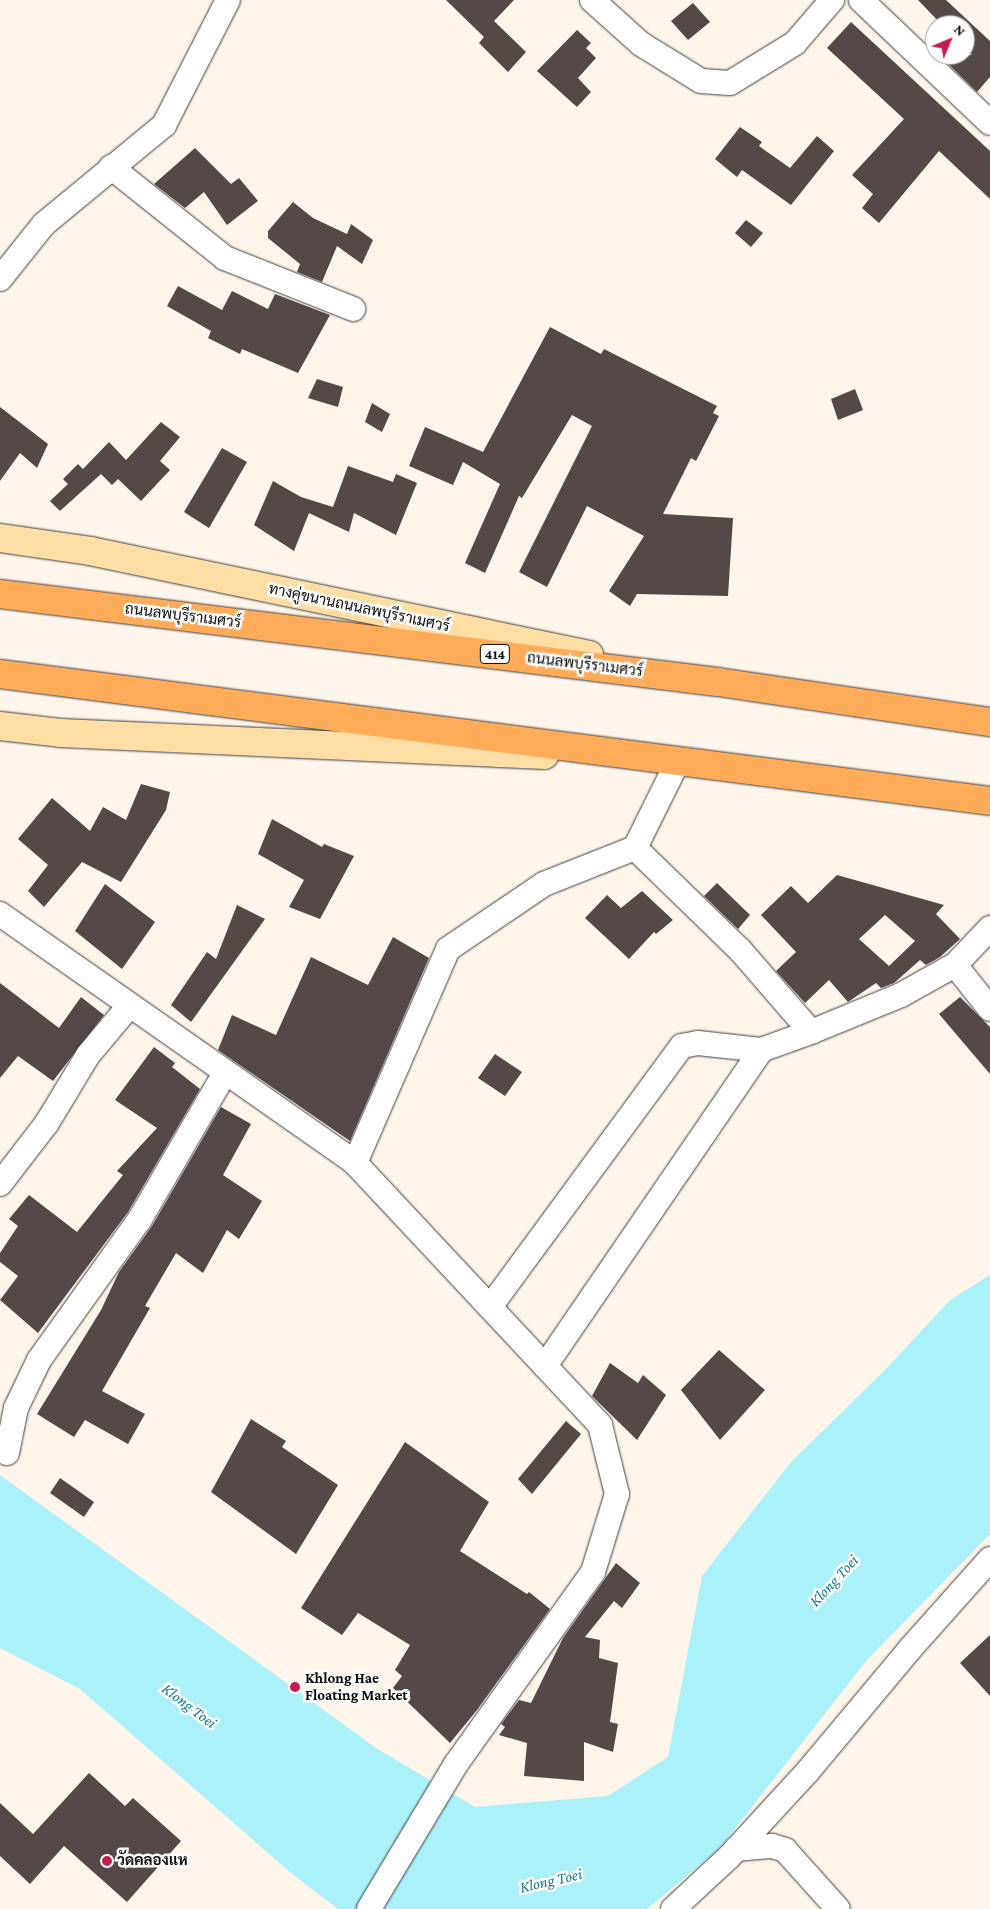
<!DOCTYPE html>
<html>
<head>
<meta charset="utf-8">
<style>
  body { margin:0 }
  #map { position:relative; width:990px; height:1909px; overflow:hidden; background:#fff5ea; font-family:"Crimson Pro",Sarabun,serif }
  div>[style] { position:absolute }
  .water>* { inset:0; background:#abf1fa }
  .building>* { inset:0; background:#554947 }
  .roads { filter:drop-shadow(0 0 1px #3e3e3e) drop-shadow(0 0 1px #3e3e3e) }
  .minor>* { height:24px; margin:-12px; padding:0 12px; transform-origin:12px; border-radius:12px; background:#fff }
  .secondary>* { height:28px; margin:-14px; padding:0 14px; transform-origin:14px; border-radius:14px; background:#ffdea5 }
  .primary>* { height:28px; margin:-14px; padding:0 14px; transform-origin:14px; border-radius:14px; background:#ffac5a }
  .dots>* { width:14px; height:14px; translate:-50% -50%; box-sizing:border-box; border:2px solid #fff; border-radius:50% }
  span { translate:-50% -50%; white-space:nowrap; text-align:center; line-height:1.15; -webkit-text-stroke:5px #fff; paint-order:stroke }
  .shield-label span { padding:1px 4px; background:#fff; border:1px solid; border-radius:4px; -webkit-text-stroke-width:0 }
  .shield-label { font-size:14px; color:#0b0b0b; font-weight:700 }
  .street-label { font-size:15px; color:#0b0b0b }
  .poi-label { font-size:15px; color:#0b0b0b; font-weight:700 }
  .left { translate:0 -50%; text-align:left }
  .water-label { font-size:16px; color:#0e7d95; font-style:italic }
  .north { position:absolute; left:925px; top:15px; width:50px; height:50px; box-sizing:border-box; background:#fff; border:1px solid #9d9d9d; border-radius:50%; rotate:45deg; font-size:14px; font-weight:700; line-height:20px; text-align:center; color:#0b0b0b }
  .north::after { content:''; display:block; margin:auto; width:18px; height:22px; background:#c31c4f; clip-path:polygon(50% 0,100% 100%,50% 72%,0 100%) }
</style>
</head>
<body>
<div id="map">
  <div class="water">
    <i style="clip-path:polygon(990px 1275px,990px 1534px,867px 1660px,719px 1849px,647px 1909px,338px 1909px,291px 1873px,80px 1689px,0 1648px,0 1475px,376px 1748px,475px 1807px,608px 1796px,668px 1757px,702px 1576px,791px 1462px,886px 1369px,950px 1300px)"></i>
  </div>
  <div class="building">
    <i style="clip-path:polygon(446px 0,514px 0,494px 21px,526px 52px,508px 72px,479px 43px,484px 37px)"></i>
    <i style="clip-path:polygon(918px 0,946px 0,990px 41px,990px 77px,977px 92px,939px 55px,972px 55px,965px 48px,965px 25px,942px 25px)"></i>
    <i style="clip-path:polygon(693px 3px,710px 22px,688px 40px,671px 21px)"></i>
    <i style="clip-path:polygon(851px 22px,990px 151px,990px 199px,939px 151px,879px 223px,862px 208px,873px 194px,852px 175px,904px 119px,827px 48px)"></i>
    <i style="clip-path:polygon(577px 30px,591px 43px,586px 48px,596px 58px,578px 78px,591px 92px,577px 107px,537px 71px)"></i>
    <i style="clip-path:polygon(740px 127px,762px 142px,759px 146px,790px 168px,817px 136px,834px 151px,791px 205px,742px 170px,737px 177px,715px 159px)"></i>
    <i style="clip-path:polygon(195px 148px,231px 184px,239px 178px,258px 201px,227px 225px,204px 192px,185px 208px,154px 184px)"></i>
    <i style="clip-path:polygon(293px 202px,313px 218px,347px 234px,351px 224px,373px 240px,362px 264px,337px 246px,322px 282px,297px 272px,300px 264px,268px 238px,268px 231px)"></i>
    <i style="clip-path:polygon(746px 220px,763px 233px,751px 247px,735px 233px)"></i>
    <i style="clip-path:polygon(178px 286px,222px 310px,232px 291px,268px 309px,275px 294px,330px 315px,298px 373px,242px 349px,240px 354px,208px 338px,211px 331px,167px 306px)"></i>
    <i style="clip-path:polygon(550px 327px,601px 354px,604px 349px,717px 406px,713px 413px,719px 416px,696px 461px,691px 458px,663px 514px,733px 518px,728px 596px,637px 594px,630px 606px,609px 591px,644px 536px,587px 506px,547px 587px,519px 572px,592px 426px,572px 415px,522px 498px,519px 496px,485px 573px,465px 563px,500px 484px,463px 462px,453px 485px,409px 466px,425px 427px,483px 452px)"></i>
    <i style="clip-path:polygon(317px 379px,343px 387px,338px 407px,308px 398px)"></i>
    <i style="clip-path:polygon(855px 389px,863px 410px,838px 420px,831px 399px)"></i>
    <i style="clip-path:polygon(372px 403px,390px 414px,382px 432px,365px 422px)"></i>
    <i style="clip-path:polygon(0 407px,48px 444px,37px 468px,20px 453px,0 481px)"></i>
    <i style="clip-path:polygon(161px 422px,180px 437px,160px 461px,170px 470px,141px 501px,118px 479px,112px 485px,101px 474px,60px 511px,50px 501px,68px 484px,63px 479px,78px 464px,83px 469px,109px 442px,126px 460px)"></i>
    <i style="clip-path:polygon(222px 448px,247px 462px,209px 528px,184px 512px)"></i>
    <i style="clip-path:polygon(348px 466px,393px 482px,396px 474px,417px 483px,396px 535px,354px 513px,349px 532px,309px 513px,294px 551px,254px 525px,273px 481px,301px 497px,333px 507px)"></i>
    <i style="clip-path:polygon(141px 784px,170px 792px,166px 810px,121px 882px,82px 862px,44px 907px,28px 891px,48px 865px,18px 839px,52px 798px,90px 831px,103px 807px,126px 820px)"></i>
    <i style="clip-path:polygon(272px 819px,322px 847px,324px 844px,354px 856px,320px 919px,289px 907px,304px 880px,258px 854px)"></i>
    <i style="clip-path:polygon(evenodd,837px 875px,944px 905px,936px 914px,960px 939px,940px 957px,926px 965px,920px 960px,894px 983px,881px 988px,876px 983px,848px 1002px,829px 980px,805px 1003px,776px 971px,796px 952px,761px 915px,791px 886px,808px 903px,837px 875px,885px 915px,915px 941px,889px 966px,859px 939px,885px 915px)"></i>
    <i style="clip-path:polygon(717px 883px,750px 915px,738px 929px,704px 896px)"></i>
    <i style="clip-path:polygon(105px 884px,155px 922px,122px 969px,75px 931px)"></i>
    <i style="clip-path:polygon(642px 891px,673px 920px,656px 934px,654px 932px,629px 959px,585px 918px,607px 895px,621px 908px)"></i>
    <i style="clip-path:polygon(237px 905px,265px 919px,191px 1022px,171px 1005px,207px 952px,216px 959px)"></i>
    <i style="clip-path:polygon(393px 937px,429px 958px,350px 1141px,218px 1050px,232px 1015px,276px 1035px,311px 957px,368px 985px)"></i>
    <i style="clip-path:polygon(0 983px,59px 1028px,81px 997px,104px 1015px,53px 1081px,18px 1056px,0 1078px)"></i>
    <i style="clip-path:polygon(960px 997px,990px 1027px,990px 1074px,939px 1014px)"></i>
    <i style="clip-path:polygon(154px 1047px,175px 1063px,172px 1067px,200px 1089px,128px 1212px,38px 1333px,0 1300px,18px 1276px,0 1262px,0 1253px,18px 1226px,9px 1219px,29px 1195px,77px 1232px,123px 1175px,117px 1171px,157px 1128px,115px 1100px)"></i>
    <i style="clip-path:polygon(495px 1054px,522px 1072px,505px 1096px,478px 1078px)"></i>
    <i style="clip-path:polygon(221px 1107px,251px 1124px,223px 1175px,262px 1201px,239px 1239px,227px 1230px,203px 1273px,176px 1253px,145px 1306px,150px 1308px,102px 1391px,145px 1414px,128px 1444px,85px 1420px,74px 1437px,37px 1414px,101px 1310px,119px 1272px,152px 1226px)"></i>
    <i style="clip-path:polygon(719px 1350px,765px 1390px,720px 1440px,681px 1390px)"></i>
    <i style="clip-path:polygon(610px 1363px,638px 1383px,643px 1375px,666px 1395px,637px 1440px,592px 1396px)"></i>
    <i style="clip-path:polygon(251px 1419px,286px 1441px,282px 1447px,338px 1485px,296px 1554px,211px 1492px)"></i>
    <i style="clip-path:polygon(566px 1421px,581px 1434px,532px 1494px,518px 1479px)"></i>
    <i style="clip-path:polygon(405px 1442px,489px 1502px,460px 1551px,527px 1594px,529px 1592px,550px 1609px,477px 1710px,450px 1743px,393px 1688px,402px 1676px,395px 1670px,410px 1645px,358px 1613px,342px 1635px,301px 1608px)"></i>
    <i style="clip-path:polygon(60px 1478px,94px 1502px,84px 1517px,50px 1493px)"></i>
    <i style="clip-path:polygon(616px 1563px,640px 1583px,622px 1608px,614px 1601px,585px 1637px,600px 1640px,599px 1658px,618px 1663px,610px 1722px,618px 1724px,613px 1752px,584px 1742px,584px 1781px,524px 1776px,527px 1743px,499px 1735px,505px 1727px,501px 1724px,519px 1700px,531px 1703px,563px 1638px)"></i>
    <i style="clip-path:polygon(990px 1635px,990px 1696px,960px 1663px)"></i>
    <i style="clip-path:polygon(89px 1773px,125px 1806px,133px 1798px,181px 1841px,127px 1902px,64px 1846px,30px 1884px,0 1856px,0 1803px,33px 1834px)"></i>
  </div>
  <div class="roads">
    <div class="minor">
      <i style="left:592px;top:0;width:66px;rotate:41.9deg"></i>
      <i style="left:641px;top:44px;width:70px;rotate:31.7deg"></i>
      <i style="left:701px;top:81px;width:29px;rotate:4deg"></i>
      <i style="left:730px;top:83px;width:76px;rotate:-31.6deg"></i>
      <i style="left:795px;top:43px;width:57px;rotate:-49.3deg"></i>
      <i style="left:861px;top:0;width:178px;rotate:43.6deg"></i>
      <i style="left:111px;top:167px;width:146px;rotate:38.6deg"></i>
      <i style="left:225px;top:258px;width:138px;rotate:21.7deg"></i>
      <i style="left:0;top:279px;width:70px;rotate:-51.3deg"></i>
      <i style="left:44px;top:224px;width:156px;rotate:-39.5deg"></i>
      <i style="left:164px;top:125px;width:140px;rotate:-62.9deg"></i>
      <i style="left:635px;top:848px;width:146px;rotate:44.2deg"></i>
      <i style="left:740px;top:950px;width:108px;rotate:49.1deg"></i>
      <i style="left:0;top:914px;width:434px;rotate:35deg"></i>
      <i style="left:355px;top:1163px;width:359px;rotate:46.9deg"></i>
      <i style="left:600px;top:1425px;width:71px;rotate:76.2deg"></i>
      <i style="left:617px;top:1494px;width:82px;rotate:107.1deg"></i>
      <i style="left:593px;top:1572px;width:236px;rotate:125.5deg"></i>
      <i style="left:456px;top:1764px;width:169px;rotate:121deg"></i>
      <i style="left:955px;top:965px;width:56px;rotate:51.5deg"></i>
      <i style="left:355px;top:1163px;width:233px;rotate:-66.5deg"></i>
      <i style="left:448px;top:949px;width:116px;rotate:-34.1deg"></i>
      <i style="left:544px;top:884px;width:98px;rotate:-21.6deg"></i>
      <i style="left:635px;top:848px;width:97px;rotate:-63.7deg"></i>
      <i style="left:0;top:1184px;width:77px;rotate:-52.4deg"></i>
      <i style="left:47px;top:1123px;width:79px;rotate:-58.9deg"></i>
      <i style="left:88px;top:1055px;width:65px;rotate:-50deg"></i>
      <i style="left:490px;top:1307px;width:324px;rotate:-53.7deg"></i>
      <i style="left:682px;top:1046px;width:16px;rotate:-11deg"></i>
      <i style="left:698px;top:1043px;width:63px;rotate:6.3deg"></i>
      <i style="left:761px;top:1050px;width:53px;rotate:-19.8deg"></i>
      <i style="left:811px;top:1032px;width:97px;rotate:-22.3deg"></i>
      <i style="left:901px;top:995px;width:62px;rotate:-29.1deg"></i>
      <i style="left:955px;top:965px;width:51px;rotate:-46.6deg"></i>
      <i style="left:545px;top:1366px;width:383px;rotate:-55.6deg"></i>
      <i style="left:7px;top:1453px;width:46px;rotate:-78.7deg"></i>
      <i style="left:16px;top:1408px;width:53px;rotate:-64.4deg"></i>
      <i style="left:39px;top:1360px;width:173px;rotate:-54.4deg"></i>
      <i style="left:140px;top:1219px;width:169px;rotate:-59.8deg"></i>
      <i style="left:736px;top:1849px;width:36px;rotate:-5deg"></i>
      <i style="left:772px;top:1846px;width:14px;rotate:17deg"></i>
      <i style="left:785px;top:1850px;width:79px;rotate:48.1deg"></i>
      <i style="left:673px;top:1909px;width:76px;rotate:-42.9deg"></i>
      <i style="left:729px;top:1857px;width:117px;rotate:-47.4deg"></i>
      <i style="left:808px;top:1771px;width:158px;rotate:-50.1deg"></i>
      <i style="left:909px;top:1650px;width:122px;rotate:-48.3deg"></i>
    </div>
    <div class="secondary">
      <i style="left:0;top:538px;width:91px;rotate:8.2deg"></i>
      <i style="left:90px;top:551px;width:510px;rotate:11.77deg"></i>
      <i style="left:0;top:726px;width:61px;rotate:6.5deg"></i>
      <i style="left:61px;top:733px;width:484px;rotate:2.6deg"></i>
    </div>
    <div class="primary">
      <i style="left:0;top:594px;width:723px;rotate:6.99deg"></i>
      <i style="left:718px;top:682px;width:275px;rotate:8.4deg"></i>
      <i style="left:0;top:674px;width:998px;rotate:7.31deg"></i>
    </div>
  </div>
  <div class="dots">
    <i style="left:295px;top:1687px;background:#c31c4f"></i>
    <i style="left:107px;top:1861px;background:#c31c4f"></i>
  </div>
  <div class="shield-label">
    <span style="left:495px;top:654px">414</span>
  </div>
  <div class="street-label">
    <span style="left:359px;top:608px;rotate:12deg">ทางคู่ขนานถนนลพบุรีราเมศวร์</span>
    <span style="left:183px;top:616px;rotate:7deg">ถนนลพบุรีราเมศวร์</span>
    <span style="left:585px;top:665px;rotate:7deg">ถนนลพบุรีราเมศวร์</span>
  </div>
  <div class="poi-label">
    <span class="left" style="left:305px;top:1687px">Khlong Hae<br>Floating Market</span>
    <span class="left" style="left:117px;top:1861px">วัดคลองแห</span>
  </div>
  <div class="water-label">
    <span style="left:834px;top:1581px;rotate:-47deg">Klong Toei</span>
    <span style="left:189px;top:1706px;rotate:37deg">Klong Toei</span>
    <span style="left:551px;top:1881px;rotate:-13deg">Klong Toei</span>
  </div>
  <div class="north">N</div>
</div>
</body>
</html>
